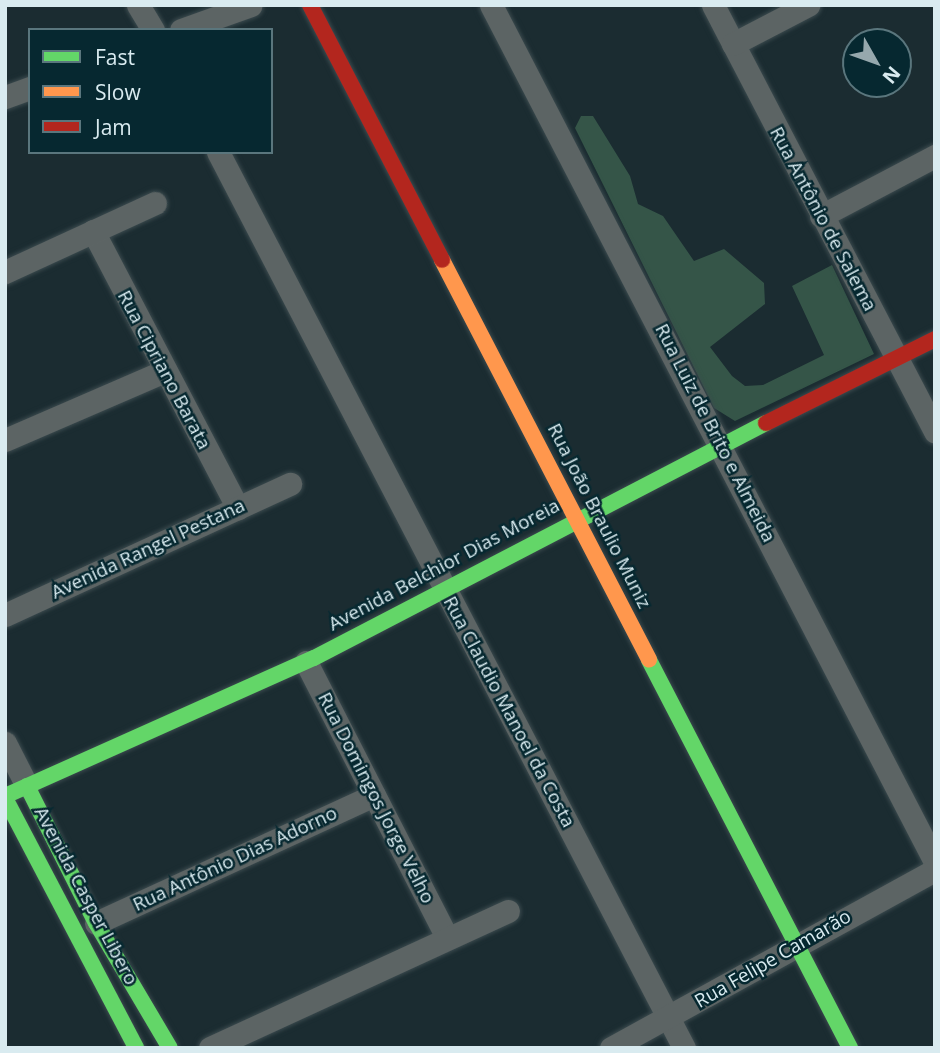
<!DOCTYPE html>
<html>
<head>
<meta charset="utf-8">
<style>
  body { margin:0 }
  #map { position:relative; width:940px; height:1053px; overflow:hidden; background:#1b2c31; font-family:"Open Sans",sans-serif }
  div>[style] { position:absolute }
  .forest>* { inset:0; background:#355548 }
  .roads { filter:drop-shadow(0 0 2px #3b4a4e) drop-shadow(0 0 2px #3b4a4e) }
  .street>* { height:23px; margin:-11.5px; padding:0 11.5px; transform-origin:11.5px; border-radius:11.5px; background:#5c6464 }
  .fast>* { height:16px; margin:-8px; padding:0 8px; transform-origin:8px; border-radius:8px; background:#63d668 }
  .slow>* { height:16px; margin:-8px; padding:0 8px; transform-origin:8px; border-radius:8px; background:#ff974d }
  .jam>* { height:16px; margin:-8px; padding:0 8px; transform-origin:8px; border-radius:8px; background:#b3261e }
  span { translate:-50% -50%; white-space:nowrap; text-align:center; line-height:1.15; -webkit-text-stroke:5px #062830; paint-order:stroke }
  .street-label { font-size:19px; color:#d9ebf0 }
  .frame { position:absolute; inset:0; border:7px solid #d9ebf0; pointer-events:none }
  .legend { position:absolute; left:28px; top:28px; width:245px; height:126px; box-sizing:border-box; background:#062830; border:2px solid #5a767d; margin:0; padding:9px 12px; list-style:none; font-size:21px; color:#d9ebf0 }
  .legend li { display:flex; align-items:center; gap:14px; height:35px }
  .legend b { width:35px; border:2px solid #5a767d }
  .north { position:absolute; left:842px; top:28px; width:70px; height:70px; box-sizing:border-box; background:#062830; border:2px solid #5a767d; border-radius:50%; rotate:130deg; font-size:19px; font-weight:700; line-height:28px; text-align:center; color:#d9ebf0 }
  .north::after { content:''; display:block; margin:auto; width:24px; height:32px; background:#96a8ad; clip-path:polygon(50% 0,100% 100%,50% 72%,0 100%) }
</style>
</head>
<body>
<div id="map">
  <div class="forest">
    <i style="clip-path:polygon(581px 116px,593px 116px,630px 176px,638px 204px,663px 216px,694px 261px,724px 249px,764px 283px,765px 304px,710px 347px,732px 376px,745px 386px,763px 385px,824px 355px,792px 286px,832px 265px,874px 354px,735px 421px,714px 408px,575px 128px)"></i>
  </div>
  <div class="roads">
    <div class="street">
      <i style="left:138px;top:5px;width:29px;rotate:59deg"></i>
      <i style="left:491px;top:5px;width:965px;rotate:62.61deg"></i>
      <i style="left:713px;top:5px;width:481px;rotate:62.5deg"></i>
      <i style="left:181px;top:30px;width:74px;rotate:-19.7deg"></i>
      <i style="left:733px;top:44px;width:85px;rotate:-27.5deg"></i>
      <i style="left:5px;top:97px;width:27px;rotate:-20deg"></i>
      <i style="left:218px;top:152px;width:1010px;rotate:62.52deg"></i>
      <i style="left:821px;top:216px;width:129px;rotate:-27.8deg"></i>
      <i style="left:93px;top:231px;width:313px;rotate:62.4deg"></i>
      <i style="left:5px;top:272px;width:165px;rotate:-24.7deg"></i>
      <i style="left:5px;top:440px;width:171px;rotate:-23.4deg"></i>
      <i style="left:5px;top:615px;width:314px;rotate:-24.7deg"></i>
      <i style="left:306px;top:662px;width:307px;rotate:62.9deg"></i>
      <i style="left:5px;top:743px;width:48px;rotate:62.9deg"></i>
      <i style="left:96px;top:923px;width:306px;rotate:-24.7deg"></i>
      <i style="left:210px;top:1048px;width:328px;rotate:-24.7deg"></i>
      <i style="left:611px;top:1048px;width:370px;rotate:-28.8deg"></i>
    </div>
    <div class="fast">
      <i style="left:649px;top:660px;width:437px;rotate:62.6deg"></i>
      <i style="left:27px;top:786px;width:153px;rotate:63.3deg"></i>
      <i style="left:96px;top:923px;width:145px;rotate:59.4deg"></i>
      <i style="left:5px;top:796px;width:338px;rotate:-24.1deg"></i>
      <i style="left:314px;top:658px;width:509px;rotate:-27.47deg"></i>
      <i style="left:5px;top:798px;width:282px;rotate:62.3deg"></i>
    </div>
    <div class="slow">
      <i style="left:442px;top:260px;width:450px;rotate:62.6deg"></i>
    </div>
    <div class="jam">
      <i style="left:310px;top:5px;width:287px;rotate:62.6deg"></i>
      <i style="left:766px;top:423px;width:189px;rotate:-26.4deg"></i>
    </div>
  </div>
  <div class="street-label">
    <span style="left:823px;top:219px;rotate:62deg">Rua Antônio de Salema</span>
    <span style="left:164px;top:370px;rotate:62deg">Rua Cipriano Barata</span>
    <span style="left:715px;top:433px;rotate:63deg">Rua Luiz de Brito e Almeida</span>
    <span style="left:599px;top:516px;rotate:63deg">Rua João Braulio Muniz</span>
    <span style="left:148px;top:549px;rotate:-25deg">Avenida Rangel Pestana</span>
    <span style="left:444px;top:565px;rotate:-28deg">Avenida Belchior Dias Moreia</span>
    <span style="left:509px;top:712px;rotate:62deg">Rua Claudio Manoel da Costa</span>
    <span style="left:376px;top:798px;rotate:63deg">Rua Domingos Jorge Velho</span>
    <span style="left:235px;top:859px;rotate:-25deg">Rua Antônio Dias Adorno</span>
    <span style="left:86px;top:896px;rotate:62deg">Avenida Casper Libero</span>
    <span style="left:773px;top:959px;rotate:-30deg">Rua Felipe Camarão</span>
  </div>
  <div class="frame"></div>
  <ul class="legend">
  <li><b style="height:9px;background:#63d668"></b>Fast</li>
  <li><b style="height:9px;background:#ff974d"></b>Slow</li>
  <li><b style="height:9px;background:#b3261e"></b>Jam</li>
  </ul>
  <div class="north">N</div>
</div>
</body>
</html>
